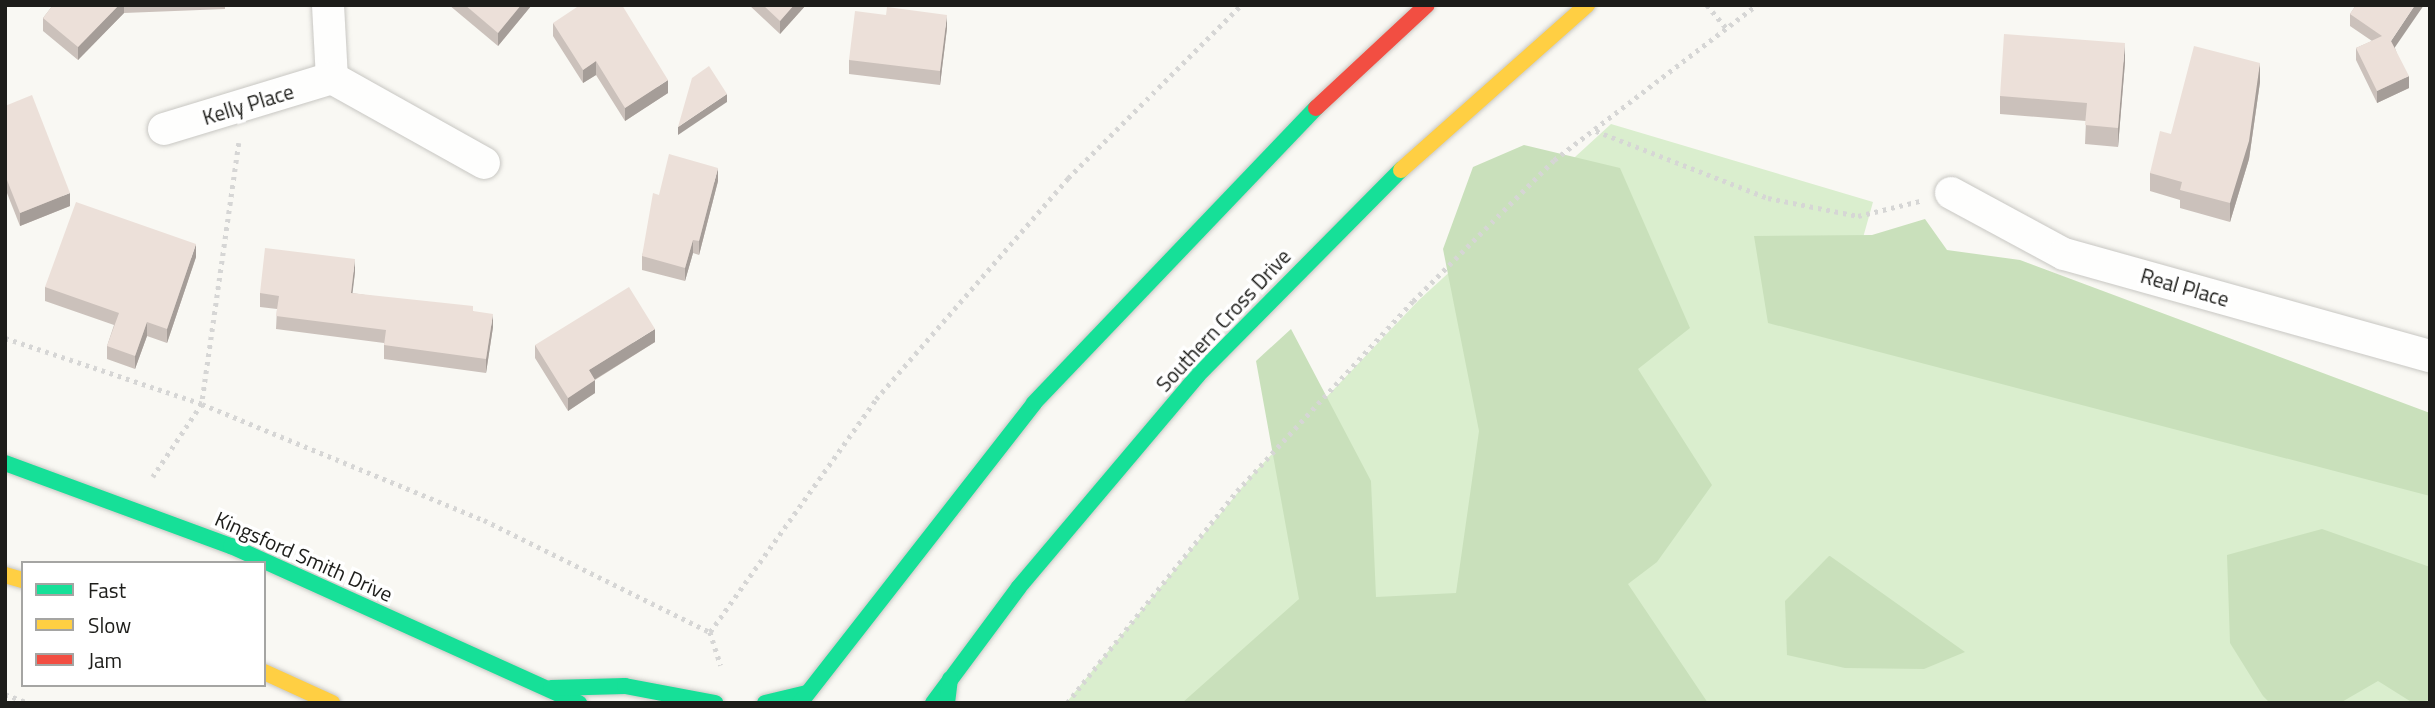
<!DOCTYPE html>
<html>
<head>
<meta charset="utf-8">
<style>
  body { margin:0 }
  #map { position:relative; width:2435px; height:708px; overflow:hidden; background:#f9f8f3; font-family:"Titillium Web",sans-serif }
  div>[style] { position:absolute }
  .green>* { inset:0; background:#daeece }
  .forest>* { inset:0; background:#c9e0bb }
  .path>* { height:4.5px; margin-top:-2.25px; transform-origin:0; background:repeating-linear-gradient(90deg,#d6d6d5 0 3.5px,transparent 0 8.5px) }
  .roads { filter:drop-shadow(0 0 2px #c8c7c3) drop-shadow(0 0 2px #c8c7c3) }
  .street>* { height:32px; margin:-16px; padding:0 16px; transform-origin:16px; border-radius:16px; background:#fefefd }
  .fast>* { height:16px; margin:-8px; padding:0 8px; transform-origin:8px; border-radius:8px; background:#16e098 }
  .slow>* { height:16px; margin:-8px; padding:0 8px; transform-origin:8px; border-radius:8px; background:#ffcf43 }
  .jam>* { height:16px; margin:-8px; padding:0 8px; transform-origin:8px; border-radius:8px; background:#f24e42 }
  .wall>* { inset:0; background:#cbc1bb }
  .shaded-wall>* { inset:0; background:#a59d98 }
  .building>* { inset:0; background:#ece0d9 }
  span { translate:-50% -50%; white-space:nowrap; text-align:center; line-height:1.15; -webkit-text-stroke:7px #fff; paint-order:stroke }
  .street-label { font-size:21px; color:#1d1d1a }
  .frame { position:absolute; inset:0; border:7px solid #1d1d1a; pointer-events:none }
  .legend { position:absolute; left:21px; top:561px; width:245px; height:126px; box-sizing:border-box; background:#fff; border:2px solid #a5a5a3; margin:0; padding:9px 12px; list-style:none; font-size:21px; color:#1d1d1a }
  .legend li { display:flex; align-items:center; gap:14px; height:35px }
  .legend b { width:35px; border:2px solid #a5a5a3 }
</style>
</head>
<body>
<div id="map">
  <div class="green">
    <i style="clip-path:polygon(1611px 124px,1873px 202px,1838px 327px,2430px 491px,2430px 703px,1066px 703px,1253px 474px,1419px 300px)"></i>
  </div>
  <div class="forest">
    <i style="clip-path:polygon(1524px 145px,1620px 168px,1690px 328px,1638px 369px,1712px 485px,1657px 562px,1628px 584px,1708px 703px,1182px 703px,1299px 599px,1256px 361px,1291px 329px,1371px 481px,1376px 597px,1456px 593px,1479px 431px,1443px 249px,1473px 167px)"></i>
    <i style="clip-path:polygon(1925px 219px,1947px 250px,2020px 260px,2430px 413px,2430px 496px,1768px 323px,1754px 236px,1872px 235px)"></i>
    <i style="clip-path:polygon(2322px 529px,2430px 567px,2430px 700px,2413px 703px,2378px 681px,2340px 703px,2270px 703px,2263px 696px,2230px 643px,2227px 555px)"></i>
    <i style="clip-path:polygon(1829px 556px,1830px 556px,1965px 652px,1924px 669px,1845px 668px,1787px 655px,1785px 601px)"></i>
  </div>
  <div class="path">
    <i style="left:1707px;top:5px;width:30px;rotate:50deg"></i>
    <i style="left:1596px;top:131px;width:185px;rotate:21.3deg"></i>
    <i style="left:1768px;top:198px;width:92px;rotate:11.3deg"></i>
    <i style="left:1858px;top:216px;width:64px;rotate:-13.6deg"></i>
    <i style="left:239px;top:143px;width:264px;rotate:98.1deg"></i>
    <i style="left:202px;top:404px;width:305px;rotate:22.4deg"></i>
    <i style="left:484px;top:520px;width:252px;rotate:26.4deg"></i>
    <i style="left:710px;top:632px;width:35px;rotate:72deg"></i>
    <i style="left:5px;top:338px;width:208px;rotate:18.5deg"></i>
    <i style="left:202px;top:404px;width:88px;rotate:123.9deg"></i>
    <i style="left:710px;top:632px;width:286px;rotate:-54.5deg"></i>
    <i style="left:876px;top:399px;width:293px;rotate:-49deg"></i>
    <i style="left:1068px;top:178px;width:245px;rotate:-45deg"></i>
    <i style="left:5px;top:694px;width:25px;rotate:21deg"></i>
    <i style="left:1067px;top:703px;width:272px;rotate:-51.3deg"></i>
    <i style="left:1237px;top:491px;width:259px;rotate:-47.2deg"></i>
    <i style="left:1413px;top:301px;width:199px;rotate:-45deg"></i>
    <i style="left:1554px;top:160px;width:255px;rotate:-37.4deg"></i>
  </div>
  <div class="roads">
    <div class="street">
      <i style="left:328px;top:5px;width:73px;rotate:86.9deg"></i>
      <i style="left:164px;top:129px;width:176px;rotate:-16.9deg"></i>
      <i style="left:332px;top:78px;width:174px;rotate:29.2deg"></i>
      <i style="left:1951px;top:193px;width:128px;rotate:28.4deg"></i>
      <i style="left:2064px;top:254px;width:380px;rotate:15.6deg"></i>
    </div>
    <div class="fast">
      <i style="left:5px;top:463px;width:241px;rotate:20.2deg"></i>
      <i style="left:231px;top:546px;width:382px;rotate:24.3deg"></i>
      <i style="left:551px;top:688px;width:74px;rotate:-1.5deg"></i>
      <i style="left:625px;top:686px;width:92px;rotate:10.7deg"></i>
      <i style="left:765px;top:703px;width:43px;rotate:-13.4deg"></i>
      <i style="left:800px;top:703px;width:380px;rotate:-52deg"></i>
      <i style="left:1034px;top:403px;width:408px;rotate:-46.3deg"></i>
      <i style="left:933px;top:703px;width:144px;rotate:-53.4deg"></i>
      <i style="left:1019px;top:587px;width:276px;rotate:-49.8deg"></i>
      <i style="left:1197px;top:376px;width:290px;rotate:-45.3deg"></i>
      <i style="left:947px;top:703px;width:24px;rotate:-83deg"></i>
    </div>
    <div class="slow">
      <i style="left:1401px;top:170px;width:249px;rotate:-41.6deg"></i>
      <i style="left:5px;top:575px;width:19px;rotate:16deg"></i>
      <i style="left:264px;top:672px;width:75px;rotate:24.5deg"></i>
    </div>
    <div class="jam">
      <i style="left:1316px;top:108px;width:151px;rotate:-42.9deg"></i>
    </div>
  </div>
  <div class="wall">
    <i style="clip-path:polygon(53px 5px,225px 5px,225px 9px,124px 13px,78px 60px,43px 31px,43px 18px)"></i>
    <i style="clip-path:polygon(449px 5px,531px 5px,531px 6px,498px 46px)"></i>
    <i style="clip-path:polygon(749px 5px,806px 5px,780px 34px)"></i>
    <i style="clip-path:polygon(2356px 5px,2395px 48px,2409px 88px,2377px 103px,2356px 60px,2356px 48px,2372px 41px,2350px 26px,2350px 14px)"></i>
    <i style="clip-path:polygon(886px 15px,947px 28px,940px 85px,849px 74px,849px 60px)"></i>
    <i style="clip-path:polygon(553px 23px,668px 93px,625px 121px,596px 75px,583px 83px,553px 36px)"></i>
    <i style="clip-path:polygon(2125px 62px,2118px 147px,2085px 144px,2086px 121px,2000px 114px,2000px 96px)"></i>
    <i style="clip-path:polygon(2260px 82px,2249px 159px,2230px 222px,2180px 208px,2180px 200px,2150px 191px,2150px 173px,2171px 134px)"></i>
    <i style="clip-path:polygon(5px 106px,70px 206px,20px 226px,5px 188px)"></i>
    <i style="clip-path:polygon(718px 181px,699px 255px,693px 253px,685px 281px,642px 270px,642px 256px,659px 195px)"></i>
    <i style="clip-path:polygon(196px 257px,167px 343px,147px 336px,135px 369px,107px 359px,107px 346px,114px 325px,45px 301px,45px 287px)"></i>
    <i style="clip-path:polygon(355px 272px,352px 293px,473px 311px,493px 327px,486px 373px,384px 359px,384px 343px,276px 329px,277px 309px,260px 307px,260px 293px)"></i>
    <i style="clip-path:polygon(655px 342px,595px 380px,595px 393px,568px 411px,535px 358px,535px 345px)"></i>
  </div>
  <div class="shaded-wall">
    <i style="clip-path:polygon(119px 5px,124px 5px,124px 13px,78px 60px,78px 47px)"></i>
    <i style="clip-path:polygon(521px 5px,531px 6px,498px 46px,498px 33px)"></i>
    <i style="clip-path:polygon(794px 5px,806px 5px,780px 34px,780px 21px)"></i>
    <i style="clip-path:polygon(2415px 5px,2424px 5px,2391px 53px,2391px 41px)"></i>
    <i style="clip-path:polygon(947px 15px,947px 28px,940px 85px,940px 71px)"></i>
    <i style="clip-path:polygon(2125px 43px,2125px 62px,2118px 147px,2118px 128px)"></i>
    <i style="clip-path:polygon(596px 61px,596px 75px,583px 83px,583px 70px)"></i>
    <i style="clip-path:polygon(2260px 63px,2260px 82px,2249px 159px,2230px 222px,2230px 203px)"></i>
    <i style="clip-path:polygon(2409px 76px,2409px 88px,2377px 103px,2377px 91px)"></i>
    <i style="clip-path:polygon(668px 80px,668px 93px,625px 121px,625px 108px)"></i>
    <i style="clip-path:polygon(727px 94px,727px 102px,678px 135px,678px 127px)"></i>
    <i style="clip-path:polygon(718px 168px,718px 181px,699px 255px,699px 241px)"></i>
    <i style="clip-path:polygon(70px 193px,70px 206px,20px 226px,20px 213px)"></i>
    <i style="clip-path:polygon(693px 240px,693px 253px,685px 281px,685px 268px)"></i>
    <i style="clip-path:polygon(196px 244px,196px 257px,167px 343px,167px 329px)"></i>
    <i style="clip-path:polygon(355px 259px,355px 272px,351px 306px,351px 293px)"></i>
    <i style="clip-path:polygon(493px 314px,493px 327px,486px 373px,486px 359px)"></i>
    <i style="clip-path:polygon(147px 322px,147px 336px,135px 369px,135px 356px)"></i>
    <i style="clip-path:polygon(655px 329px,655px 342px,589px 383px,589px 370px)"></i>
    <i style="clip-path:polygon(595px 380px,595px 393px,568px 411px,568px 398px)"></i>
  </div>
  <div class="building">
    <i style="clip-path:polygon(53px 5px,119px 5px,78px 47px,43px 18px)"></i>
    <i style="clip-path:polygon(465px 5px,521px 5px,498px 33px)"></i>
    <i style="clip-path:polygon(580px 5px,622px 5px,668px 80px,625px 108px,596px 61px,583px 70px,553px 23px)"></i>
    <i style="clip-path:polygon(763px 5px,794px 5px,780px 21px)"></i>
    <i style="clip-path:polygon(2356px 5px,2415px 5px,2391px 41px,2409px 76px,2377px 91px,2356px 48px,2382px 36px,2350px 14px)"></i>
    <i style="clip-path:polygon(887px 7px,947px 15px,940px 71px,849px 60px,855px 11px,886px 15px)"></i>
    <i style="clip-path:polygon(2004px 34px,2125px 43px,2118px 128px,2085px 125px,2087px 103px,2000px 96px)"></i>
    <i style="clip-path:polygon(2194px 46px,2260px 63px,2249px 141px,2230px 203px,2180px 190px,2182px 182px,2150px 173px,2160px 131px,2171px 134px)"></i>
    <i style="clip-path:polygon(709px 66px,727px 94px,678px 127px,692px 78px)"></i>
    <i style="clip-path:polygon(32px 95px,70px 193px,20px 213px,5px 175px,5px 106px)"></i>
    <i style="clip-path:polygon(669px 154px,718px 168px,699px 241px,693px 240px,685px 268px,642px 256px,653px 193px,659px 195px)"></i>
    <i style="clip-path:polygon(76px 202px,196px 244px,167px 329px,147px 322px,135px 356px,107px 346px,119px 313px,45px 287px)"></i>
    <i style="clip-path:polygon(265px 248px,355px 259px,351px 293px,473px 306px,473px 311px,493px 314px,486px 359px,384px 345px,386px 330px,276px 316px,279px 296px,260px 293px)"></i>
    <i style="clip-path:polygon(629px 287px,655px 329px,589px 370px,595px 380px,568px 398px,535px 345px)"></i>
  </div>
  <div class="street-label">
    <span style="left:248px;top:104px;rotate:-17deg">Kelly Place</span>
    <span style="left:2185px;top:287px;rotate:16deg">Real Place</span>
    <span style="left:1223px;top:320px;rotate:-47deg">Southern Cross Drive</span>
    <span style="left:304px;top:556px;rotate:24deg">Kingsford Smith Drive</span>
  </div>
  <div class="frame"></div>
  <ul class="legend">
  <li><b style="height:9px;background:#16e098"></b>Fast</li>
  <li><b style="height:9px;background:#ffcf43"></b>Slow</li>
  <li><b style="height:9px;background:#f24e42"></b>Jam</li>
  </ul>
</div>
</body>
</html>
